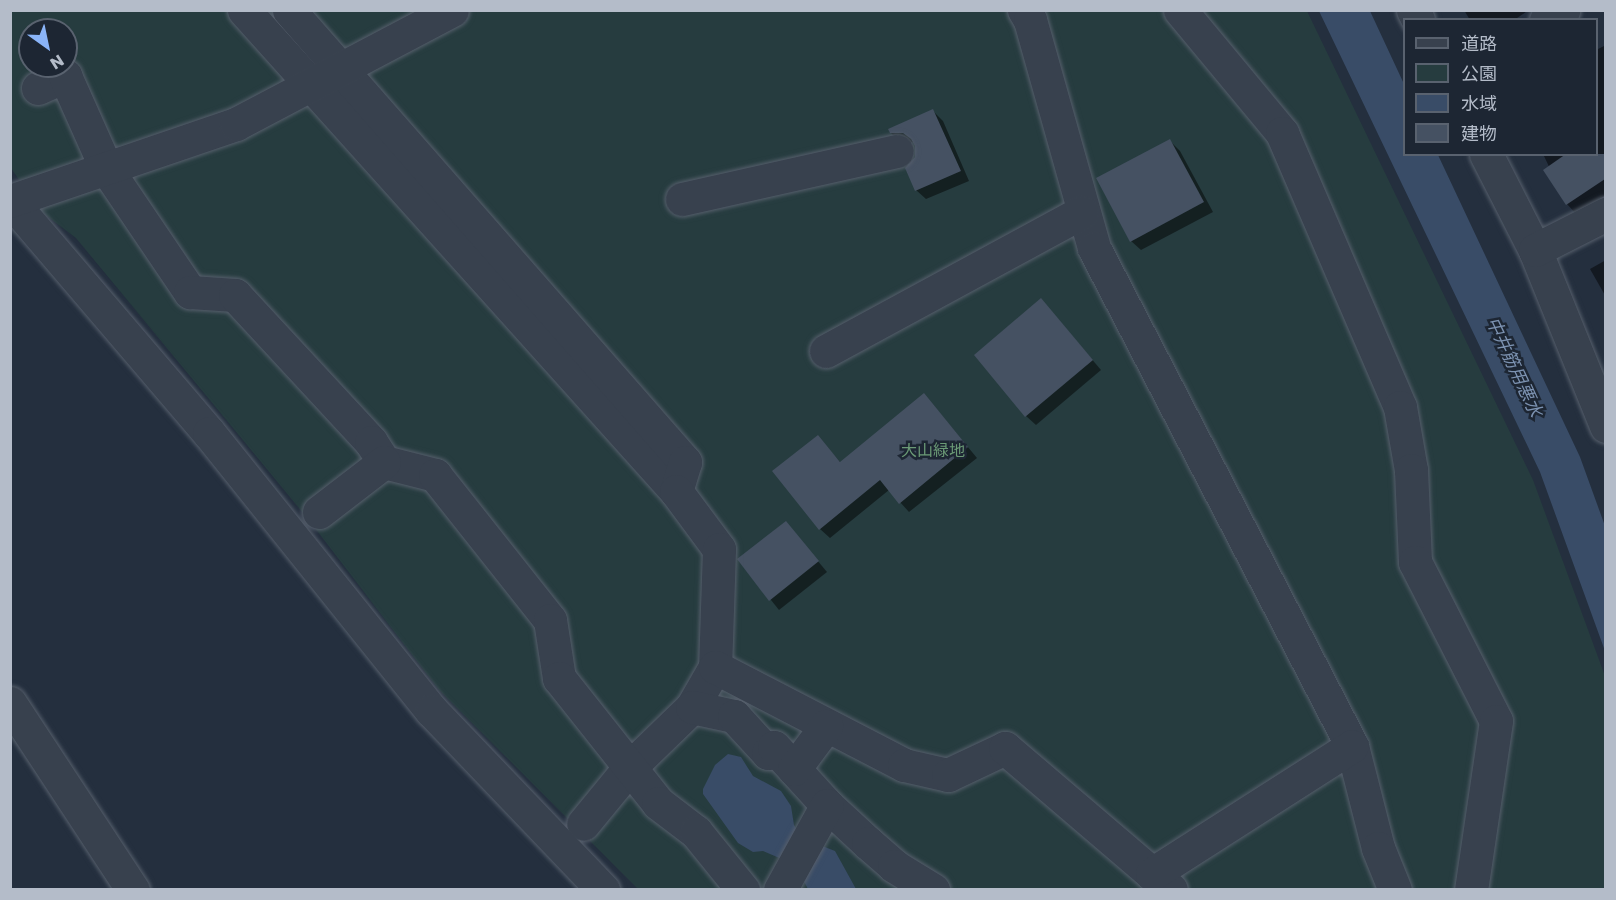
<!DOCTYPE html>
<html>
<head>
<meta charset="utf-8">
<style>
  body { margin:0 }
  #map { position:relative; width:1616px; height:900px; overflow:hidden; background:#242f3e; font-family:Poppins,"Noto Sans JP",sans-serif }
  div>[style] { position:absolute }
  .green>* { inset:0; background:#263c3f }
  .water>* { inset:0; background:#394c67 }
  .shadow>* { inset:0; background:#0007 }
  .building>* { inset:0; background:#455162 }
  .roads { filter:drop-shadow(0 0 2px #565f6c) drop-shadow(0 0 2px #565f6c) }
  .minor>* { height:33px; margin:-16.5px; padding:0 16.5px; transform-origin:16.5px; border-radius:16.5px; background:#38414e }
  span { translate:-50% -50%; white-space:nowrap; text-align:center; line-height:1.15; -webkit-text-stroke:5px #1d2633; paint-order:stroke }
  .park-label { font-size:16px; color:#6b9a76 }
  .water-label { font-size:18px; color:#7c92b1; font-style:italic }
  .frame { position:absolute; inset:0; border:12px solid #b4bcc9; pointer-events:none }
  .legend { position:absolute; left:1403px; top:18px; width:195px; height:138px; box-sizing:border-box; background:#1d2633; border:2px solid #59626f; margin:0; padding:8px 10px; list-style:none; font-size:18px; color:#b4bcc9 }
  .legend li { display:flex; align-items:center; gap:12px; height:30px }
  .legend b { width:30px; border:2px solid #59626f }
  .north { position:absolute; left:18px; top:18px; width:60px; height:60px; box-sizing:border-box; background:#1d2633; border:2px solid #59626f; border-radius:50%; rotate:147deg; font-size:16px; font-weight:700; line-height:24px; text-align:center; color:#b4bcc9 }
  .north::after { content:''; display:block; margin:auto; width:21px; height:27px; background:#8ab4f8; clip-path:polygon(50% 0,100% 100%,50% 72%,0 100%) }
</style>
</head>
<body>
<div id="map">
  <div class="green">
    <i style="clip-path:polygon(evenodd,10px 11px,1307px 11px,1533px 480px,1605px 676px,1605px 889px,638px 889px,439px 690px,308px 519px,76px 238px,40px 211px,11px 168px,10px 11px,30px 30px,66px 30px,66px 66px,30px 66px,30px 30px)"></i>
  </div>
  <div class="water">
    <i style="clip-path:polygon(1319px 11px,1370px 11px,1404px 84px,1404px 154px,1438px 155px,1580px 457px,1605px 526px,1605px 651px,1540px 472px)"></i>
    <i style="clip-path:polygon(728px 754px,741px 757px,753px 776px,781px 791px,791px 806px,794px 825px,802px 838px,835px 851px,856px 889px,808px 889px,798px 870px,784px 860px,763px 851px,753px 852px,738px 843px,703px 794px,703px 789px,715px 765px)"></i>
  </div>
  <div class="shadow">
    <i style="clip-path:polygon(1464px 10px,1529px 10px,1514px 20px,1470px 20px)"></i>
    <i style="clip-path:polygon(1606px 45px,1606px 195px,1576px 214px,1567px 204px,1543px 154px,1596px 154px,1596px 50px)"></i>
    <i style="clip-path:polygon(933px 111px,943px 121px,969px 181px,926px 199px,916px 190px,917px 146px,914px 142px,901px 143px,891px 133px)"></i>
    <i style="clip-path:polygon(1170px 141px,1180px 151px,1213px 212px,1141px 250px,1131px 241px)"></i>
    <i style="clip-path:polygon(1606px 260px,1606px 297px,1590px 269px)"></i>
    <i style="clip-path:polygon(1050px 310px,1101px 370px,1036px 425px,1026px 416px)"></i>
    <i style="clip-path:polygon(933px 405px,977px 458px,909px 512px,889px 490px,830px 538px,820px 529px,818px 437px,841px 463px)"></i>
    <i style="clip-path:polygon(786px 523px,827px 572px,779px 610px,739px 560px)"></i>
  </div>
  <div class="building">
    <i style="clip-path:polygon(933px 109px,961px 171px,915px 191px,905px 168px,915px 157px,915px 146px,911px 139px,903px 133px,890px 133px,888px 129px)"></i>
    <i style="clip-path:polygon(1170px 139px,1204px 202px,1130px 242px,1096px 178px)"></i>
    <i style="clip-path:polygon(1566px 154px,1605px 154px,1605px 179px,1566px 205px,1543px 170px)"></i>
    <i style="clip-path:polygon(1041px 298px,1093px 360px,1025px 417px,974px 355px)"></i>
    <i style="clip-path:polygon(924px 393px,968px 447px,899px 504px,880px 480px,819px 530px,772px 471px,818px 435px,840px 462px)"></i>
    <i style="clip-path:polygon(786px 521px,819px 561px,769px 601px,737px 559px)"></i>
  </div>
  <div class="roads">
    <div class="minor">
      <i style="left:244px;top:10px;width:647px;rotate:48.07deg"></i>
      <i style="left:289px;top:10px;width:601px;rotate:48.78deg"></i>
      <i style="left:685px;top:462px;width:30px;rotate:107deg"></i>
      <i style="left:676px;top:491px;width:72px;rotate:53.4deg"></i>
      <i style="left:719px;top:549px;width:118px;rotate:91.9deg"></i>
      <i style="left:715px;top:667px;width:46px;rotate:119.9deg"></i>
      <i style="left:692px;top:707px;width:88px;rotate:135.9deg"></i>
      <i style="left:629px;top:768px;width:72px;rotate:129.4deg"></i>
      <i style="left:1024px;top:10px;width:12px;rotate:59deg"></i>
      <i style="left:1030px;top:20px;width:237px;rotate:74.3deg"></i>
      <i style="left:1094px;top:248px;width:561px;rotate:62.61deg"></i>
      <i style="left:1352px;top:746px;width:105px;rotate:75.7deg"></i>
      <i style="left:1378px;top:848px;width:45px;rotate:68deg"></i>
      <i style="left:1180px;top:10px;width:160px;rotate:50.3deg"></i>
      <i style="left:1282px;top:133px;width:298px;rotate:66.7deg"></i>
      <i style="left:1400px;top:407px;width:64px;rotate:80.1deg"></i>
      <i style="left:1411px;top:470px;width:92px;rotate:87.5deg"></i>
      <i style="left:1415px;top:562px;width:178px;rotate:63deg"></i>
      <i style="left:1496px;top:721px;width:171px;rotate:98.4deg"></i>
      <i style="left:1413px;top:10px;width:11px;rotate:63deg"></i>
      <i style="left:1546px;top:20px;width:20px;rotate:-30deg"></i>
      <i style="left:38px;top:88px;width:30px;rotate:-24deg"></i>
      <i style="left:65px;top:76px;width:101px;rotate:66deg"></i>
      <i style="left:106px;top:168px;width:150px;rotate:55.9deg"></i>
      <i style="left:190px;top:292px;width:45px;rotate:3.8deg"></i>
      <i style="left:235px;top:295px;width:200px;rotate:47.2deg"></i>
      <i style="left:371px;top:442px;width:24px;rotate:57deg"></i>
      <i style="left:384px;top:462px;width:53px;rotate:14.3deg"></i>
      <i style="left:435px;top:475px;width:185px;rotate:51.6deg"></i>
      <i style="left:550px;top:620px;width:59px;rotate:81.2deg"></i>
      <i style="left:559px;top:678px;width:159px;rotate:51.6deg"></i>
      <i style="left:658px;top:803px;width:48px;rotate:37.3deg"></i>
      <i style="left:696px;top:832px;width:75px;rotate:51deg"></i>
      <i style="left:1486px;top:154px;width:108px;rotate:63deg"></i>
      <i style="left:1535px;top:250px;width:190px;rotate:68deg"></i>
      <i style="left:682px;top:199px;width:220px;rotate:-12.6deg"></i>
      <i style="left:10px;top:200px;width:306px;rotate:49.5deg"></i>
      <i style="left:209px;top:433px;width:356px;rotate:51.3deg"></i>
      <i style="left:432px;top:711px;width:248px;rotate:46.3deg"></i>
      <i style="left:10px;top:201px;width:239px;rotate:-18.8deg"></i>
      <i style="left:236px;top:124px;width:244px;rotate:-27.8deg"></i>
      <i style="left:1535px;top:250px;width:80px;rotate:-26.9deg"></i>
      <i style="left:826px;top:351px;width:291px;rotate:-28.5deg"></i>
      <i style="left:319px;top:512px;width:82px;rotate:-37.6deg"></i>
      <i style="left:715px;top:667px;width:213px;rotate:27.4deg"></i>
      <i style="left:904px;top:765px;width:45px;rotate:12.8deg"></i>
      <i style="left:948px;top:775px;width:63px;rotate:-25.3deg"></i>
      <i style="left:1005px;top:748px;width:218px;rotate:40.5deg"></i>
      <i style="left:10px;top:703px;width:224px;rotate:56.7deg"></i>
      <i style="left:692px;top:707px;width:43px;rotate:12.1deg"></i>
      <i style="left:734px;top:716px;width:50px;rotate:47.4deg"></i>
      <i style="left:768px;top:753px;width:8px;rotate:-45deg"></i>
      <i style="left:774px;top:747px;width:79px;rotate:47.6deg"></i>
      <i style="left:827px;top:805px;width:56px;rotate:42.8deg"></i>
      <i style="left:868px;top:843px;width:35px;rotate:41deg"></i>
      <i style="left:894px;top:866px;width:46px;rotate:31.6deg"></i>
      <i style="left:794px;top:769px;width:54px;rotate:-53.3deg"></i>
      <i style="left:1152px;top:874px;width:237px;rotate:-32.6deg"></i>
      <i style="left:780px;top:890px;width:97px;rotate:-61.1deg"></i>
    </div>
  </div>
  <div class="park-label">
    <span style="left:933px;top:451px">大山緑地</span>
  </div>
  <div class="water-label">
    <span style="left:1514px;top:367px;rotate:65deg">中井筋用悪水</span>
  </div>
  <div class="frame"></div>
  <ul class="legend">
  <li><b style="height:8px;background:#38414e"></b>道路</li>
  <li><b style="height:16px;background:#263c3f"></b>公園</li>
  <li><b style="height:16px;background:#394c67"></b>水域</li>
  <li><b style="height:16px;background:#455162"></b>建物</li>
  </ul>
  <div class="north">N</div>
</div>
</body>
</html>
